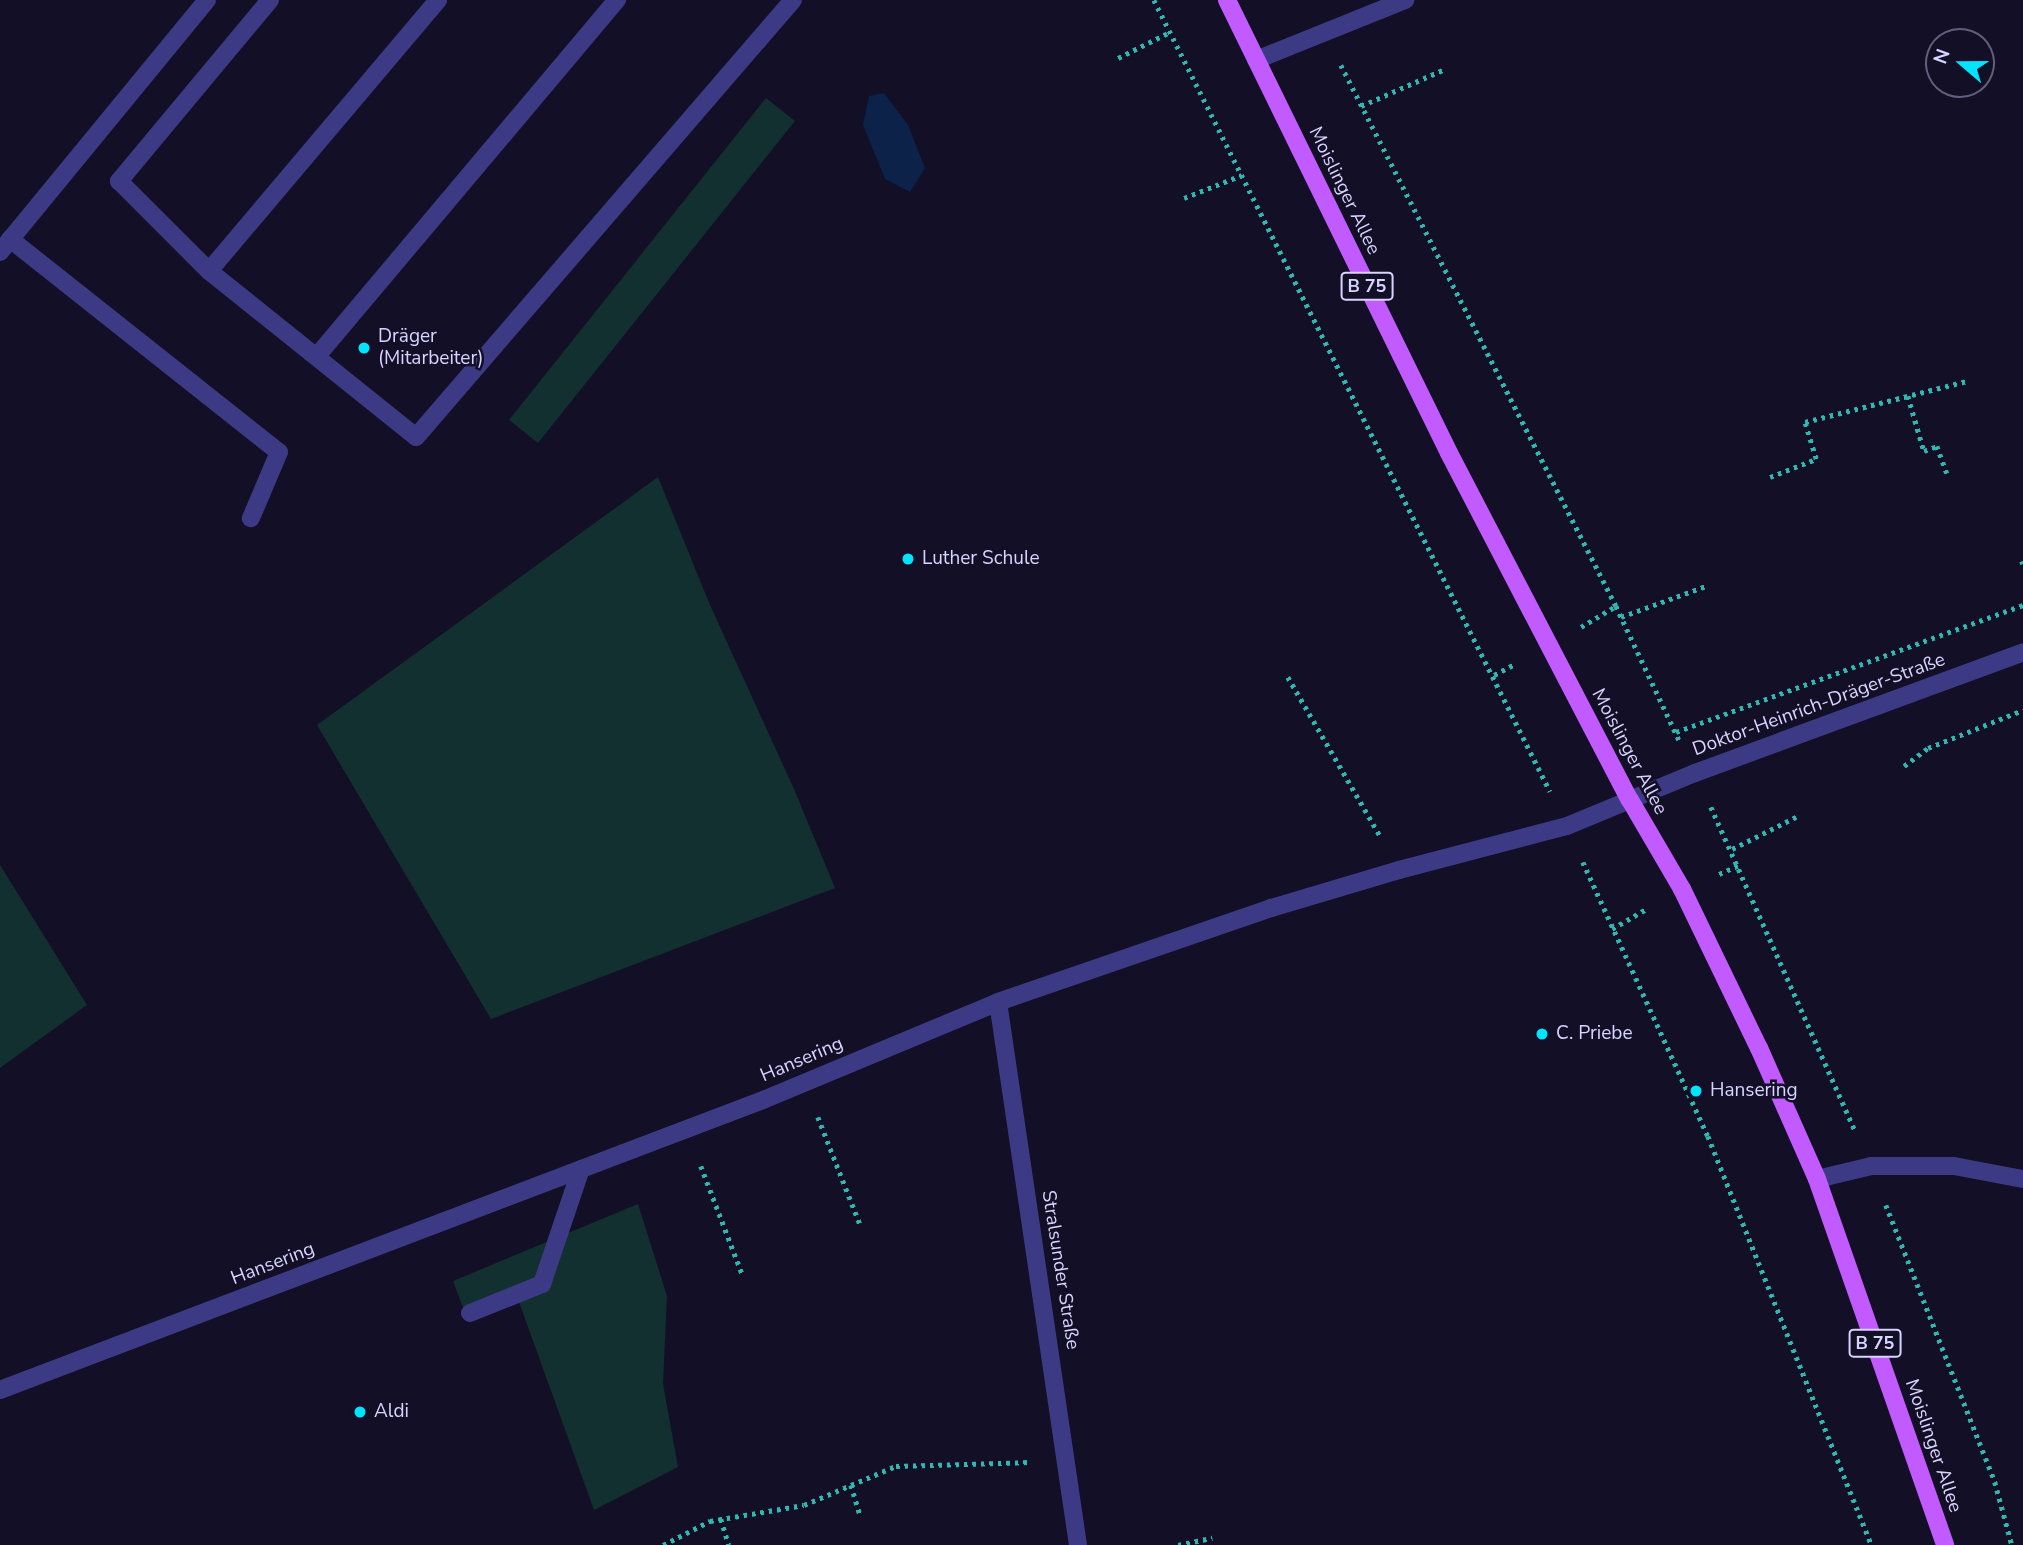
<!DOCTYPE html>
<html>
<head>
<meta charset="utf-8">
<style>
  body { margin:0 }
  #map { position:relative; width:2023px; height:1545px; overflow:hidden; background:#130f26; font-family:"Nunito Sans",sans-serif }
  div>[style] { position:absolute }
  .green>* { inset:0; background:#12302f }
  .water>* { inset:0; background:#0c2248 }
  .path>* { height:4.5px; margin-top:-2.25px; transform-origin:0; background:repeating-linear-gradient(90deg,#2fb8b0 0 3.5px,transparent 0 8.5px) }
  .lane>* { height:18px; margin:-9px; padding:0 9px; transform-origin:9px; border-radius:9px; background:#3d3a85 }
  .street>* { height:18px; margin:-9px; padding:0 9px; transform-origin:9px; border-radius:9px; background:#3d3a85 }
  .primary>* { height:18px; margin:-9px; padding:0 9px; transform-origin:9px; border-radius:9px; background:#c25bff }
  .dots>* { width:19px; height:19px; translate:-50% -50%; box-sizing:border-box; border:4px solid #130f26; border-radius:50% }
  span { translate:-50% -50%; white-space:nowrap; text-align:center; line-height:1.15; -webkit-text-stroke:5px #130f26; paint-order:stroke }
  .shield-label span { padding:2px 5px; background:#130f26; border:2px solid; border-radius:5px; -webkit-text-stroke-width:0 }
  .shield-label { font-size:18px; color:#d9d4ff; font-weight:700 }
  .street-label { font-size:19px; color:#d9d4ff }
  .poi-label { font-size:19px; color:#d9d4ff }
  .left { translate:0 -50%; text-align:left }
  .north { position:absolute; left:1925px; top:28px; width:70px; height:70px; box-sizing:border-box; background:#130f26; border:2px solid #625e7d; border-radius:50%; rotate:290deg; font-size:19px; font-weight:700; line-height:28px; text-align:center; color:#d9d4ff }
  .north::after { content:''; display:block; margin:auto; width:24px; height:32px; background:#00e5ff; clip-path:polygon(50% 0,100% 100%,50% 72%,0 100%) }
</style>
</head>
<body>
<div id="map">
  <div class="green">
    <i style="clip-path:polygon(766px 98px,795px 121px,538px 443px,509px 420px)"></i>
    <i style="clip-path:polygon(658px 477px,710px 605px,794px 789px,835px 888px,491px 1019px,317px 725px)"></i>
    <i style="clip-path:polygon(0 865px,87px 1005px,0 1068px)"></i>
    <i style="clip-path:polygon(638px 1204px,667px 1296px,663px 1384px,678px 1467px,594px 1510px,519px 1302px,468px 1321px,453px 1281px)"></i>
  </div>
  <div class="water">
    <i style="clip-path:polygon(884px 93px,908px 125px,925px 168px,910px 192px,885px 179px,863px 125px,869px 96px)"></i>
  </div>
  <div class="path">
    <i style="left:1154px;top:0;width:885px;rotate:63.41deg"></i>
    <i style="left:1118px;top:58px;width:58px;rotate:-26.6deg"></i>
    <i style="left:1341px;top:65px;width:607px;rotate:63.05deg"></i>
    <i style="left:1616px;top:606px;width:148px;rotate:64.8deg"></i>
    <i style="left:1361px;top:106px;width:92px;rotate:-23.8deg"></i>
    <i style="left:1184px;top:198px;width:62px;rotate:-21.6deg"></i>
    <i style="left:1908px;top:396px;width:57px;rotate:73.8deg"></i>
    <i style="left:1924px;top:451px;width:14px;rotate:-21deg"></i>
    <i style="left:1937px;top:446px;width:32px;rotate:70deg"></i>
    <i style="left:1770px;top:477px;width:49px;rotate:-21.4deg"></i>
    <i style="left:1816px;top:459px;width:39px;rotate:-107deg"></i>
    <i style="left:1805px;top:422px;width:167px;rotate:-14.2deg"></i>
    <i style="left:2022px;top:561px;width:3px;rotate:72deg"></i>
    <i style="left:1621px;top:617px;width:90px;rotate:-20deg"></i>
    <i style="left:1581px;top:627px;width:41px;rotate:-31deg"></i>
    <i style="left:1494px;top:675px;width:24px;rotate:-28deg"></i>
    <i style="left:1288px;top:677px;width:184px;rotate:59.9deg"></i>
    <i style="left:1676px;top:732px;width:370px;rotate:-20.1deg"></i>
    <i style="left:1904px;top:766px;width:30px;rotate:-37deg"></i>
    <i style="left:1928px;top:748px;width:102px;rotate:-21.8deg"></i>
    <i style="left:1711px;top:807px;width:356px;rotate:66deg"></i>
    <i style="left:1732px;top:849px;width:74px;rotate:-26.6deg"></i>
    <i style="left:1583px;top:862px;width:301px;rotate:65.5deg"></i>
    <i style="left:1708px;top:1136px;width:441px;rotate:68.2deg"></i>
    <i style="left:1719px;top:874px;width:22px;rotate:-24deg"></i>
    <i style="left:1612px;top:929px;width:42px;rotate:-30.3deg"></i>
    <i style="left:818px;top:1117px;width:118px;rotate:68.6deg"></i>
    <i style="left:701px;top:1166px;width:118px;rotate:69.1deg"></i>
    <i style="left:1886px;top:1205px;width:298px;rotate:68.5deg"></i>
    <i style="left:1995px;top:1482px;width:65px;rotate:74.9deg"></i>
    <i style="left:851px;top:1485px;width:31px;rotate:73deg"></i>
    <i style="left:721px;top:1519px;width:27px;rotate:73deg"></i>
    <i style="left:663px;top:1545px;width:53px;rotate:-27.1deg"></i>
    <i style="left:710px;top:1521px;width:95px;rotate:-9.7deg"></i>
    <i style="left:804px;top:1505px;width:100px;rotate:-23deg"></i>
    <i style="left:896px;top:1466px;width:132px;rotate:-1.7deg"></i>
    <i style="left:1178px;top:1545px;width:35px;rotate:-12deg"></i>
  </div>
  <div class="lane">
    <i style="left:270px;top:0;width:236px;rotate:129.8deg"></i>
    <i style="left:119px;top:181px;width:127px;rotate:45deg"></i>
    <i style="left:209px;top:271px;width:265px;rotate:38.7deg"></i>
    <i style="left:416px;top:437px;width:577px;rotate:-49.22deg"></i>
    <i style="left:1256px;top:60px;width:161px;rotate:-21.9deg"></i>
    <i style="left:10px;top:239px;width:343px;rotate:38.4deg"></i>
    <i style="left:279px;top:452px;width:72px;rotate:113deg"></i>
    <i style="left:0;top:252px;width:326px;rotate:-50.6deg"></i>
    <i style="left:209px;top:271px;width:355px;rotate:-49.8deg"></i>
    <i style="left:317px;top:356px;width:466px;rotate:-49.9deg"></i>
    <i style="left:1817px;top:1179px;width:56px;rotate:-13.5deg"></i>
    <i style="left:1871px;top:1166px;width:83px"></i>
    <i style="left:1954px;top:1166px;width:70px;rotate:10.7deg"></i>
    <i style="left:470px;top:1313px;width:78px;rotate:-21.9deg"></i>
    <i style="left:542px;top:1284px;width:121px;rotate:-71.3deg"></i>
  </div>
  <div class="street">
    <i style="left:998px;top:1002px;width:549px;rotate:81.62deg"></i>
    <i style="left:0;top:1390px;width:816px;rotate:-20.81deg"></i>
    <i style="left:763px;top:1100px;width:255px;rotate:-22.6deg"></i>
    <i style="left:998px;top:1002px;width:289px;rotate:-19deg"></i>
    <i style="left:1271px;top:908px;width:134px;rotate:-16.5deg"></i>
    <i style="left:1399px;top:870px;width:174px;rotate:-14.7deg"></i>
    <i style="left:1567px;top:826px;width:139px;rotate:-22.5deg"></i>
    <i style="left:1695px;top:773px;width:350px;rotate:-20.2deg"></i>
  </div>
  <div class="primary">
    <i style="left:1227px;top:0;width:504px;rotate:63.89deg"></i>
    <i style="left:1449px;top:453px;width:391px;rotate:62.5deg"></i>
    <i style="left:1630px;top:800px;width:103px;rotate:59.7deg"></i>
    <i style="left:1682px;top:889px;width:177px;rotate:64.2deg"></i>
    <i style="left:1759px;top:1048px;width:143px;rotate:66.1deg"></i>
    <i style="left:1817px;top:1179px;width:388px;rotate:70.7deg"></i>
  </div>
  <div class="dots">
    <i style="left:364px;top:348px;background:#00e5ff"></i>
    <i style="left:908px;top:559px;background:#00e5ff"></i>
    <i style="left:1542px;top:1034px;background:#00e5ff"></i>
    <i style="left:1696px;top:1091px;background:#00e5ff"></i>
    <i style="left:360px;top:1412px;background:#00e5ff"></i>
  </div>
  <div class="shield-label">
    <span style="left:1367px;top:286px">B 75</span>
    <span style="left:1875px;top:1343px">B 75</span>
  </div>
  <div class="street-label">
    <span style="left:1344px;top:191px;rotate:64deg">Moislinger Allee</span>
    <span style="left:1819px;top:705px;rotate:-20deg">Doktor-Heinrich-Dräger-Straße</span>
    <span style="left:1629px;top:752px;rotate:62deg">Moislinger Allee</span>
    <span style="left:802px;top:1060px;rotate:-23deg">Hansering</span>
    <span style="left:273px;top:1264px;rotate:-21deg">Hansering</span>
    <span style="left:1060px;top:1270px;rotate:81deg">Stralsunder Straße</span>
    <span style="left:1933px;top:1446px;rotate:71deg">Moislinger Allee</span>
  </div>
  <div class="poi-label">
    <span class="left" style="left:378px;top:348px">Dräger<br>(Mitarbeiter)</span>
    <span class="left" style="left:922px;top:559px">Luther Schule</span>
    <span class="left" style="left:1556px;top:1034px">C. Priebe</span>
    <span class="left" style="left:1710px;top:1091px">Hansering</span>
    <span class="left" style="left:374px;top:1412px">Aldi</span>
  </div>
  <div class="north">N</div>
</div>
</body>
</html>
